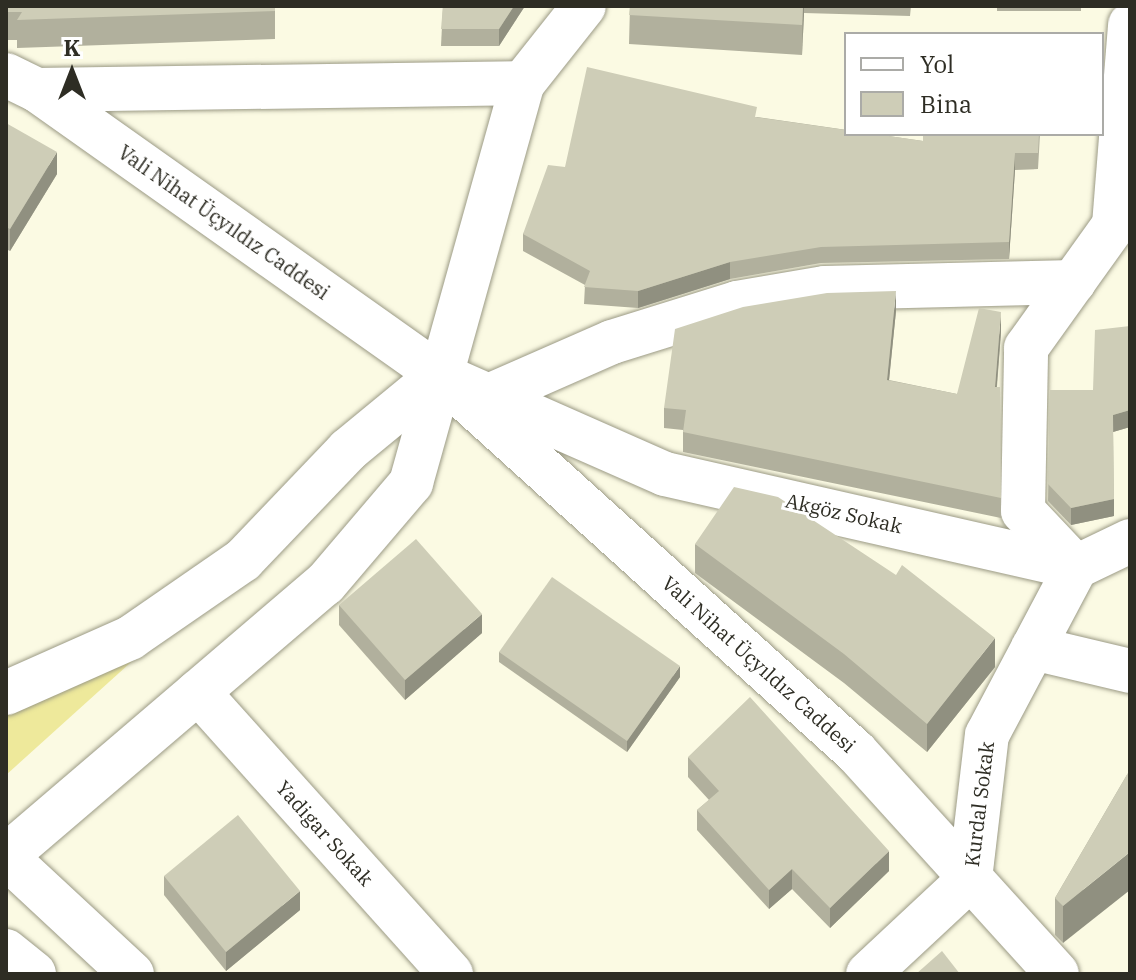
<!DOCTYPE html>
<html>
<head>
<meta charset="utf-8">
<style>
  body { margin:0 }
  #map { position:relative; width:1136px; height:980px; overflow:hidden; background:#fbfae3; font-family:"IBM Plex Serif",serif }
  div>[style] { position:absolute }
  .green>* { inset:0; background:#eee99b }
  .roads { filter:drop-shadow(0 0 2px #9b9a85) drop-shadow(0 0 2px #9b9a85) }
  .street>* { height:44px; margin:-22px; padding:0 22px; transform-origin:22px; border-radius:22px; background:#fff }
  .secondary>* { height:44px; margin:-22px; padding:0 22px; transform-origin:22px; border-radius:22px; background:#fff }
  .highway>* { height:44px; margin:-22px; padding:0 22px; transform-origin:22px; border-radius:22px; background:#fff }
  .wall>* { inset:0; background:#b1b09d }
  .shaded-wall>* { inset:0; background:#909080 }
  .building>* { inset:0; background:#cecdb7 }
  span { translate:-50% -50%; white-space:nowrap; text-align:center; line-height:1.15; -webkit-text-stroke:6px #fff; paint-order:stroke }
  .street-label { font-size:20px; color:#2e2d24 }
  .frame { position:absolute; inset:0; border:8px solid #2e2d24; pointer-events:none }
  .legend { position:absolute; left:844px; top:32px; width:260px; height:104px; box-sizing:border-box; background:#fff; border:2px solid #ababa7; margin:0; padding:10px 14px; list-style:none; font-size:24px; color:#2e2d24 }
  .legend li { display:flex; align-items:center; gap:16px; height:40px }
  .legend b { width:40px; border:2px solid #ababa7 }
  .north { position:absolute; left:32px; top:32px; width:80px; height:80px; -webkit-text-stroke:6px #fff; paint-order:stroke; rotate:0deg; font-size:22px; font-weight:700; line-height:32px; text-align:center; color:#2e2d24 }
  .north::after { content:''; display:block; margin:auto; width:28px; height:36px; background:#2e2d24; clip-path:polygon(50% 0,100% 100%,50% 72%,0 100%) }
</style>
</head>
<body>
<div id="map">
  <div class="green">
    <i style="clip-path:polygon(160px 636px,6px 775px,6px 707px)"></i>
  </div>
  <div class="roads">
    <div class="street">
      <i style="left:445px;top:377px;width:240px;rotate:23.8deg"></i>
      <i style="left:665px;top:474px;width:421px;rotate:12.8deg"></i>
      <i style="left:489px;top:396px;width:134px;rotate:-23.7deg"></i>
      <i style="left:612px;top:342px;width:131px;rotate:-17.3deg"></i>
      <i style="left:737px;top:303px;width:89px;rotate:-9.7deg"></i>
      <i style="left:825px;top:288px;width:249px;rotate:-1.4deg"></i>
      <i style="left:1076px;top:567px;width:77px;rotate:-133.4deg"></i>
      <i style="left:1023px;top:511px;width:163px;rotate:-88.9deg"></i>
      <i style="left:1026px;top:348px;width:151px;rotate:-54.4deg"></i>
      <i style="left:1114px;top:225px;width:201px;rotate:-85.4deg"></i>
      <i style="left:1033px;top:648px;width:100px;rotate:13.3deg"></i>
      <i style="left:198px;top:692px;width:379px;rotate:48.1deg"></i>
      <i style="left:6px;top:857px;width:172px;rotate:42.9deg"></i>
      <i style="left:868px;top:974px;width:139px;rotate:-43deg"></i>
      <i style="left:970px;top:879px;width:145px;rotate:-83.3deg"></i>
      <i style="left:987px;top:735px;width:190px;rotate:-62.1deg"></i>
      <i style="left:1076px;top:567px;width:60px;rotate:-25.7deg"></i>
    </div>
    <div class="secondary">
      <i style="left:6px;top:75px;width:34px;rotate:26deg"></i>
      <i style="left:37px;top:90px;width:493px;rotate:35.3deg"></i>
      <i style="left:439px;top:375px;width:562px;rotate:42.12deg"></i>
      <i style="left:856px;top:752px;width:299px;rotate:47.8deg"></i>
      <i style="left:37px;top:90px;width:486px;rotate:-0.8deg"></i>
      <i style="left:6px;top:693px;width:136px;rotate:-23.9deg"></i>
      <i style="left:130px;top:638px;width:137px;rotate:-34.6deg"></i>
      <i style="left:243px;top:560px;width:152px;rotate:-46.3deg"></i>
      <i style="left:348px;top:450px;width:118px;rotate:-39.5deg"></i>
      <i style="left:6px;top:856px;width:419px;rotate:-40.5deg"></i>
      <i style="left:325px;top:584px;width:133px;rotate:-49.6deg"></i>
      <i style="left:411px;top:483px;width:415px;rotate:-74.4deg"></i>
      <i style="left:523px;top:83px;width:98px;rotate:-51.6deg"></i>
    </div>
    <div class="highway">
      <i style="left:6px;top:951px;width:36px;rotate:39deg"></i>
    </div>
  </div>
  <div class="wall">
    <i style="clip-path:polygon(6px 6px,275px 6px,275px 39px,17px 48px,17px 40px,6px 40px)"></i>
    <i style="clip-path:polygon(443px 6px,525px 6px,499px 46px,441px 46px)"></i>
    <i style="clip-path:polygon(630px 6px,911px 6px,910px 16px,804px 13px,802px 55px,629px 44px)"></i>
    <i style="clip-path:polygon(997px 6px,1081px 6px,1081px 11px,997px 11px)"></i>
    <i style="clip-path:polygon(757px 117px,923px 141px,1040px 134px,1038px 169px,1015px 170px,1009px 259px,821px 263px,730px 279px,638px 308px,584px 304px,585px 285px,523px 251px,523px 234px,565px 167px)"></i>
    <i style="clip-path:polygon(6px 123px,57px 174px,10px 251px,6px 249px)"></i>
    <i style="clip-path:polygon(896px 311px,889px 380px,957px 394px,1001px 332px,997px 387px,1000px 387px,1001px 518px,683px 452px,683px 430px,664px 428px,664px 408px)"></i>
    <i style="clip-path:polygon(1130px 326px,1130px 427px,1113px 432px,1114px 516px,1071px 525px,1048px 501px,1050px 390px,1093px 390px)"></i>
    <i style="clip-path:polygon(695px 544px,995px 667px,927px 752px,844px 683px,695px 573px)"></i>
    <i style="clip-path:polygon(339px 605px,482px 633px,405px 700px,339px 625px)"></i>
    <i style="clip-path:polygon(499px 652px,680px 677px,627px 752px,499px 662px)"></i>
    <i style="clip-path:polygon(688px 757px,889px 871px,830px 928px,792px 889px,769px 909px,697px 830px,697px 810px,709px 800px,688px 777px)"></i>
    <i style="clip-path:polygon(1128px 773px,1063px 943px,1055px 935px,1055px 898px)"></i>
    <i style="clip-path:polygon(164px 876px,300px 910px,226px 971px,164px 895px)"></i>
  </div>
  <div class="shaded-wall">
    <i style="clip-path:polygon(514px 6px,525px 6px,499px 46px,499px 29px)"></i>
    <i style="clip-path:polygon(803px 6px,804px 6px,804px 13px,802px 55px)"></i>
    <i style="clip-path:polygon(57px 152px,57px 174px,10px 251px,10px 229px)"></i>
    <i style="clip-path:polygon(1015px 153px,1015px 170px,1009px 259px,1009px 242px)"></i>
    <i style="clip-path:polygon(730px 262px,730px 279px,638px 308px,638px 291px)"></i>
    <i style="clip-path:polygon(896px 291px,896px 311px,887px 400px,887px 380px)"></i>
    <i style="clip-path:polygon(1001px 312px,1001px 332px,995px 407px,995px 387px)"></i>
    <i style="clip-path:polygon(1130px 410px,1130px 427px,1113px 432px,1113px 415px)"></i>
    <i style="clip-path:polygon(1114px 499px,1114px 516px,1071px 525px,1071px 508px)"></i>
    <i style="clip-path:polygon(482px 614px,482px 633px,405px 700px,405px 680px)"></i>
    <i style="clip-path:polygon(995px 638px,995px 667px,927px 752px,927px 724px)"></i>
    <i style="clip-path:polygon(680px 666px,680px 677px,627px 752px,627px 741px)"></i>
    <i style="clip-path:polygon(889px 851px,889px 871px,830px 928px,830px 908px)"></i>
    <i style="clip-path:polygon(1130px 852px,1130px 890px,1063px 943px,1063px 906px)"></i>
    <i style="clip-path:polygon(792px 869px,792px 889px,769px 909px,769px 890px)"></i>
    <i style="clip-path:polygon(300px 891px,300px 910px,226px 971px,226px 952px)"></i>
  </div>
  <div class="building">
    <i style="clip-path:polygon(6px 6px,275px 6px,275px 11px,17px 20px,22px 12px,6px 12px)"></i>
    <i style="clip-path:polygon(443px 6px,514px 6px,499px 29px,441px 29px)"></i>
    <i style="clip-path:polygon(630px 6px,803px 6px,802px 25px,629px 15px)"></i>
    <i style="clip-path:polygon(587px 67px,757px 107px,755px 117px,846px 130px,846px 134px,875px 134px,923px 141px,923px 134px,1039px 134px,1038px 153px,1015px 153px,1009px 242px,821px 247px,730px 262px,638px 291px,584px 287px,590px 271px,523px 234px,548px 165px,565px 167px)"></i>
    <i style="clip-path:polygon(6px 123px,57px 152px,10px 229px,6px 227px)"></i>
    <i style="clip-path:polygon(896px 291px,887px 380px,957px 394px,979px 308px,1001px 312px,995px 387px,1000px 387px,1001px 498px,683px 432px,686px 410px,664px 408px,675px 329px,743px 307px,827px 293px)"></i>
    <i style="clip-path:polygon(1130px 326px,1130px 410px,1113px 415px,1114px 499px,1071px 508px,1048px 484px,1050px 390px,1093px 390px,1095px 330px)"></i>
    <i style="clip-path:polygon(734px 487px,778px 497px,896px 575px,902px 565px,995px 638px,927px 724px,844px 654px,695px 544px)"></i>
    <i style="clip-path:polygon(416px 539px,482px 614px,405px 680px,339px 605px)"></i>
    <i style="clip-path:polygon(552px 577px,680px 666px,627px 741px,499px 652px)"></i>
    <i style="clip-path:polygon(750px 697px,889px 851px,830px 908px,792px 869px,769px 890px,697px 810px,719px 791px,688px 757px)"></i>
    <i style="clip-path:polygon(1128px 773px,1130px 774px,1130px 852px,1063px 906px,1055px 898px)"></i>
    <i style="clip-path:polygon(238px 815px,300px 891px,226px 952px,164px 876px)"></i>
    <i style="clip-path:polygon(942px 951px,960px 974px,916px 974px)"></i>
  </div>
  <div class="street-label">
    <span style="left:224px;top:222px;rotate:35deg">Vali Nihat Üçyıldız Caddesi</span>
    <span style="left:844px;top:513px;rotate:13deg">Akgöz Sokak</span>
    <span style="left:759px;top:664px;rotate:42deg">Vali Nihat Üçyıldız Caddesi</span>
    <span style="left:979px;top:804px;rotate:-83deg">Kurdal Sokak</span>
    <span style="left:325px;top:833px;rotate:48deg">Yadigar Sokak</span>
  </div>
  <div class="frame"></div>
  <ul class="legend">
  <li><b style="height:10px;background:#fff"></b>Yol</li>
  <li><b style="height:22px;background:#cecdb7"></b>Bina</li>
  </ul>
  <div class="north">K</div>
</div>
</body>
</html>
